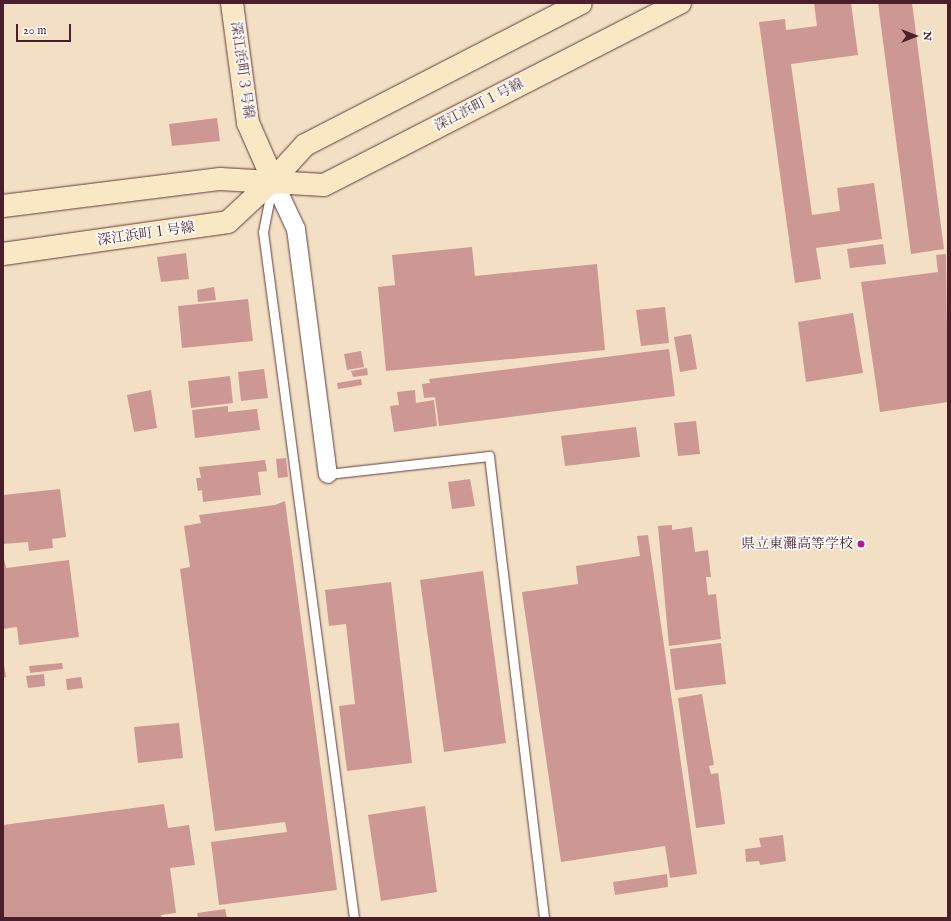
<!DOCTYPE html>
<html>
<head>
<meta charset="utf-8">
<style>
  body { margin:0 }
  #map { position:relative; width:951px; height:921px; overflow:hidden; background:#f3dfc3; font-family:"IM FELL English","Noto Serif JP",serif }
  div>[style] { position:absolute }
  .building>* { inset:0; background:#cd9893 }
  .roads { filter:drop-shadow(0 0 1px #633c42) drop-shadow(0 0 1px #633c42) }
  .lane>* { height:9px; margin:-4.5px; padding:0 4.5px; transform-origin:4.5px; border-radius:4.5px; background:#fff }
  .street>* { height:18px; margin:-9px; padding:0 9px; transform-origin:9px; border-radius:9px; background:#fff }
  .secondary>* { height:22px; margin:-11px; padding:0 11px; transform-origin:11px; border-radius:11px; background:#fae7c3 }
  .dots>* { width:11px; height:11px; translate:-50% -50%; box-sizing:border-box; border:2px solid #fff; border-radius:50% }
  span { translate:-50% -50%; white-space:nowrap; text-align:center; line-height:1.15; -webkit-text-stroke:3px #fff; paint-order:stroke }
  .street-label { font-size:14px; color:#4a1f2b }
  .poi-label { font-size:14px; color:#4a1f2b }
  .right { translate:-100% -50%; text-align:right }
  .frame { position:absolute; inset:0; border:4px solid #4a1f2b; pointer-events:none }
  .north { position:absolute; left:895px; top:16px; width:40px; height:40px; -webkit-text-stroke:3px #fff; paint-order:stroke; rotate:90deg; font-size:11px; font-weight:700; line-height:16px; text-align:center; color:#4a1f2b }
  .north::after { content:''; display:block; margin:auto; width:14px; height:18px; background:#4a1f2b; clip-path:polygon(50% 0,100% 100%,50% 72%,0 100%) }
  .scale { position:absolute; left:16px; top:24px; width:55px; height:18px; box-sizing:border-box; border:2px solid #4a1f2b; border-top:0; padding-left:5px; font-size:12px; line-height:14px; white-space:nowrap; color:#4a1f2b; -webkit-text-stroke:3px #fff; paint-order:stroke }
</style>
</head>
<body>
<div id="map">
  <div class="building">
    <i style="clip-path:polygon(814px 3px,851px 3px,858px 55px,791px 64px,812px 215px,840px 211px,837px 188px,874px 183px,882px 239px,816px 248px,821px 279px,795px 283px,759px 22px,785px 19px,786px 30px,817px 26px)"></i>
    <i style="clip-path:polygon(878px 3px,912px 3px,944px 249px,911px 254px)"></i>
    <i style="clip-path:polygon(217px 118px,220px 141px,172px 146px,169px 124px)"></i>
    <i style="clip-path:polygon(883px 244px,886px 264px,850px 268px,847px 249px)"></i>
    <i style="clip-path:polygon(472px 247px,475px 276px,597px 264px,605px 350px,386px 371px,378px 287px,395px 285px,392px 255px)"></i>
    <i style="clip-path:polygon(186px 253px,189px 279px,161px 282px,157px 257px)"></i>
    <i style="clip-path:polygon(946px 254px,948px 402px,880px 412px,861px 282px,938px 272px,936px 255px)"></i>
    <i style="clip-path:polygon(214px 287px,216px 300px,198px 302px,197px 290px)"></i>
    <i style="clip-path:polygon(248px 299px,253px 341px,182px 348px,178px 306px)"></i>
    <i style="clip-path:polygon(665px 307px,669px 343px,641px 346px,636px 310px)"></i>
    <i style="clip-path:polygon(853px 313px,863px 373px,806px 382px,798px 322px)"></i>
    <i style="clip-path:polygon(691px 334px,697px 369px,680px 372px,674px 337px)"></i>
    <i style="clip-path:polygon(669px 349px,675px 396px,439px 426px,435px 397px,424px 398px,422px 384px,430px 383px,429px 379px)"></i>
    <i style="clip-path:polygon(361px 351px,364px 367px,347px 370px,344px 354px)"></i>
    <i style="clip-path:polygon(367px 368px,368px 375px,353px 377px,351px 371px)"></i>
    <i style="clip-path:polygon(264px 369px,268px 398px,241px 401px,238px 372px)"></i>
    <i style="clip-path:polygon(230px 376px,233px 403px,191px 408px,188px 381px)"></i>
    <i style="clip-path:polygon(361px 379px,362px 385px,338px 389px,337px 383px)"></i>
    <i style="clip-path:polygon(151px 390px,157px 428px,134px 432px,127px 395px)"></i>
    <i style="clip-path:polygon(415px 390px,416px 403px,434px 400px,437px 426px,394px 432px,390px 406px,399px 405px,397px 392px)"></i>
    <i style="clip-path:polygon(228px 406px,228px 412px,257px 409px,260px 430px,195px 438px,192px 410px)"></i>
    <i style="clip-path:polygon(696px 421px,700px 454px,678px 456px,674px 423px)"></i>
    <i style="clip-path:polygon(636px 427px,640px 457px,565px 466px,561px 436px)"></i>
    <i style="clip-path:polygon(286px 458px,288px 477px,278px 478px,276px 459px)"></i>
    <i style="clip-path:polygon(265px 460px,267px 471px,258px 472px,261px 495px,203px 502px,202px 490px,198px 491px,196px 478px,201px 478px,199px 467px)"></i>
    <i style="clip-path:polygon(470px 479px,475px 506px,452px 509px,448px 482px)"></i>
    <i style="clip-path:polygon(60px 489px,66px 537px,52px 539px,53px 548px,29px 551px,28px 542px,3px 544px,3px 495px)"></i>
    <i style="clip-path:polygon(285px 501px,337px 890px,219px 905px,211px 842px,287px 832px,285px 822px,215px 831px,180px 569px,190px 567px,184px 526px,201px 523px,199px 515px,275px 505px)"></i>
    <i style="clip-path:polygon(672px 525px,672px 530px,692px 527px,695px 552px,708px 550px,711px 577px,706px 577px,708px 595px,716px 594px,721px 639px,669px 646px,658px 526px)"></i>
    <i style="clip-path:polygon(648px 535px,697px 874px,670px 878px,665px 846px,561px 862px,522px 592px,578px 584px,576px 566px,640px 556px,637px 536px)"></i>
    <i style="clip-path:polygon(3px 554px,6px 568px,69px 560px,79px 637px,19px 645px,17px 627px,3px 629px)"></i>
    <i style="clip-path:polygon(483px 571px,506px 743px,444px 752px,420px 580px)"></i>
    <i style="clip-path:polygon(391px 582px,412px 763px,347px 771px,339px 706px,355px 704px,346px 624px,329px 626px,325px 590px)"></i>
    <i style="clip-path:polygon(721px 643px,726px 684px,675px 690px,670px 649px)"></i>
    <i style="clip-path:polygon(3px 659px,6px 677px,3px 678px)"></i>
    <i style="clip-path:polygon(62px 663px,63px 669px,30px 673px,29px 666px)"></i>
    <i style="clip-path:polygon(44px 674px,45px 686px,28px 688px,26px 676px)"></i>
    <i style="clip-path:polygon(81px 677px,83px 688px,67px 690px,66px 679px)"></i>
    <i style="clip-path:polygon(702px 694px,714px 765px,709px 766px,711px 774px,693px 777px,718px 773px,725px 824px,696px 828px,678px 698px)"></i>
    <i style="clip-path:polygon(179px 723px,183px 758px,138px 763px,134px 727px)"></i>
    <i style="clip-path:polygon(164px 804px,168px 828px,189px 825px,195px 865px,170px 868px,176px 913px,161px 915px,162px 918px,3px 918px,3px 825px)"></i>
    <i style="clip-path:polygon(425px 806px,437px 892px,381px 901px,368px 815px)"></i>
    <i style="clip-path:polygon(783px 835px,786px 861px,760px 865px,759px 861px,746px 862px,745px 849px,761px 847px,759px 838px)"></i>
    <i style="clip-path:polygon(667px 874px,668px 887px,615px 895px,613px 882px)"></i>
    <i style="clip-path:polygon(225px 909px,227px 918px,198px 918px,197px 913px)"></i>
  </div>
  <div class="roads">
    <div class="lane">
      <i style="left:272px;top:186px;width:47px;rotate:101.1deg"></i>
      <i style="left:263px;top:232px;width:692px;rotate:82.44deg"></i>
      <i style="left:328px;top:474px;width:162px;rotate:-6.4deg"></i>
      <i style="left:489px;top:456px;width:465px;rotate:83.2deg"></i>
    </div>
    <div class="street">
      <i style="left:273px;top:180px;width:54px;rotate:64.9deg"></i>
      <i style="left:296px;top:229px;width:247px;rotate:82.6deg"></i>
    </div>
    <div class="secondary">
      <i style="left:232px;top:3px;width:121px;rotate:82.4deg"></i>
      <i style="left:248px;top:123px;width:62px;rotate:66.3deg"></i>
      <i style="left:3px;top:206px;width:219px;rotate:-7.1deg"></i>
      <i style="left:220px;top:179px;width:104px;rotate:3.3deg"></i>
      <i style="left:324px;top:185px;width:400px;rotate:-27.1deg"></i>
      <i style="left:3px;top:254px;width:227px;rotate:-8.1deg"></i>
      <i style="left:228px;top:222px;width:62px;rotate:-43deg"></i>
      <i style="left:273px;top:180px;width:47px;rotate:-47.6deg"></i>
      <i style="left:305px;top:145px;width:310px;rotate:-27.2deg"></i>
    </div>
  </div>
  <div class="dots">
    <i style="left:861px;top:544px;background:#b5179e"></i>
  </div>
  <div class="street-label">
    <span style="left:242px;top:70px;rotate:82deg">深江浜町３号線</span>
    <span style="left:479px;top:105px;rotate:-27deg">深江浜町１号線</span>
    <span style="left:146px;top:234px;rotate:-8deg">深江浜町１号線</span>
  </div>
  <div class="poi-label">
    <span class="right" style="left:853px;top:544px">県立東灘高等学校</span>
  </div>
  <div class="frame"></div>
  <div class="north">N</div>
  <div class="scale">20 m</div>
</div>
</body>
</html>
